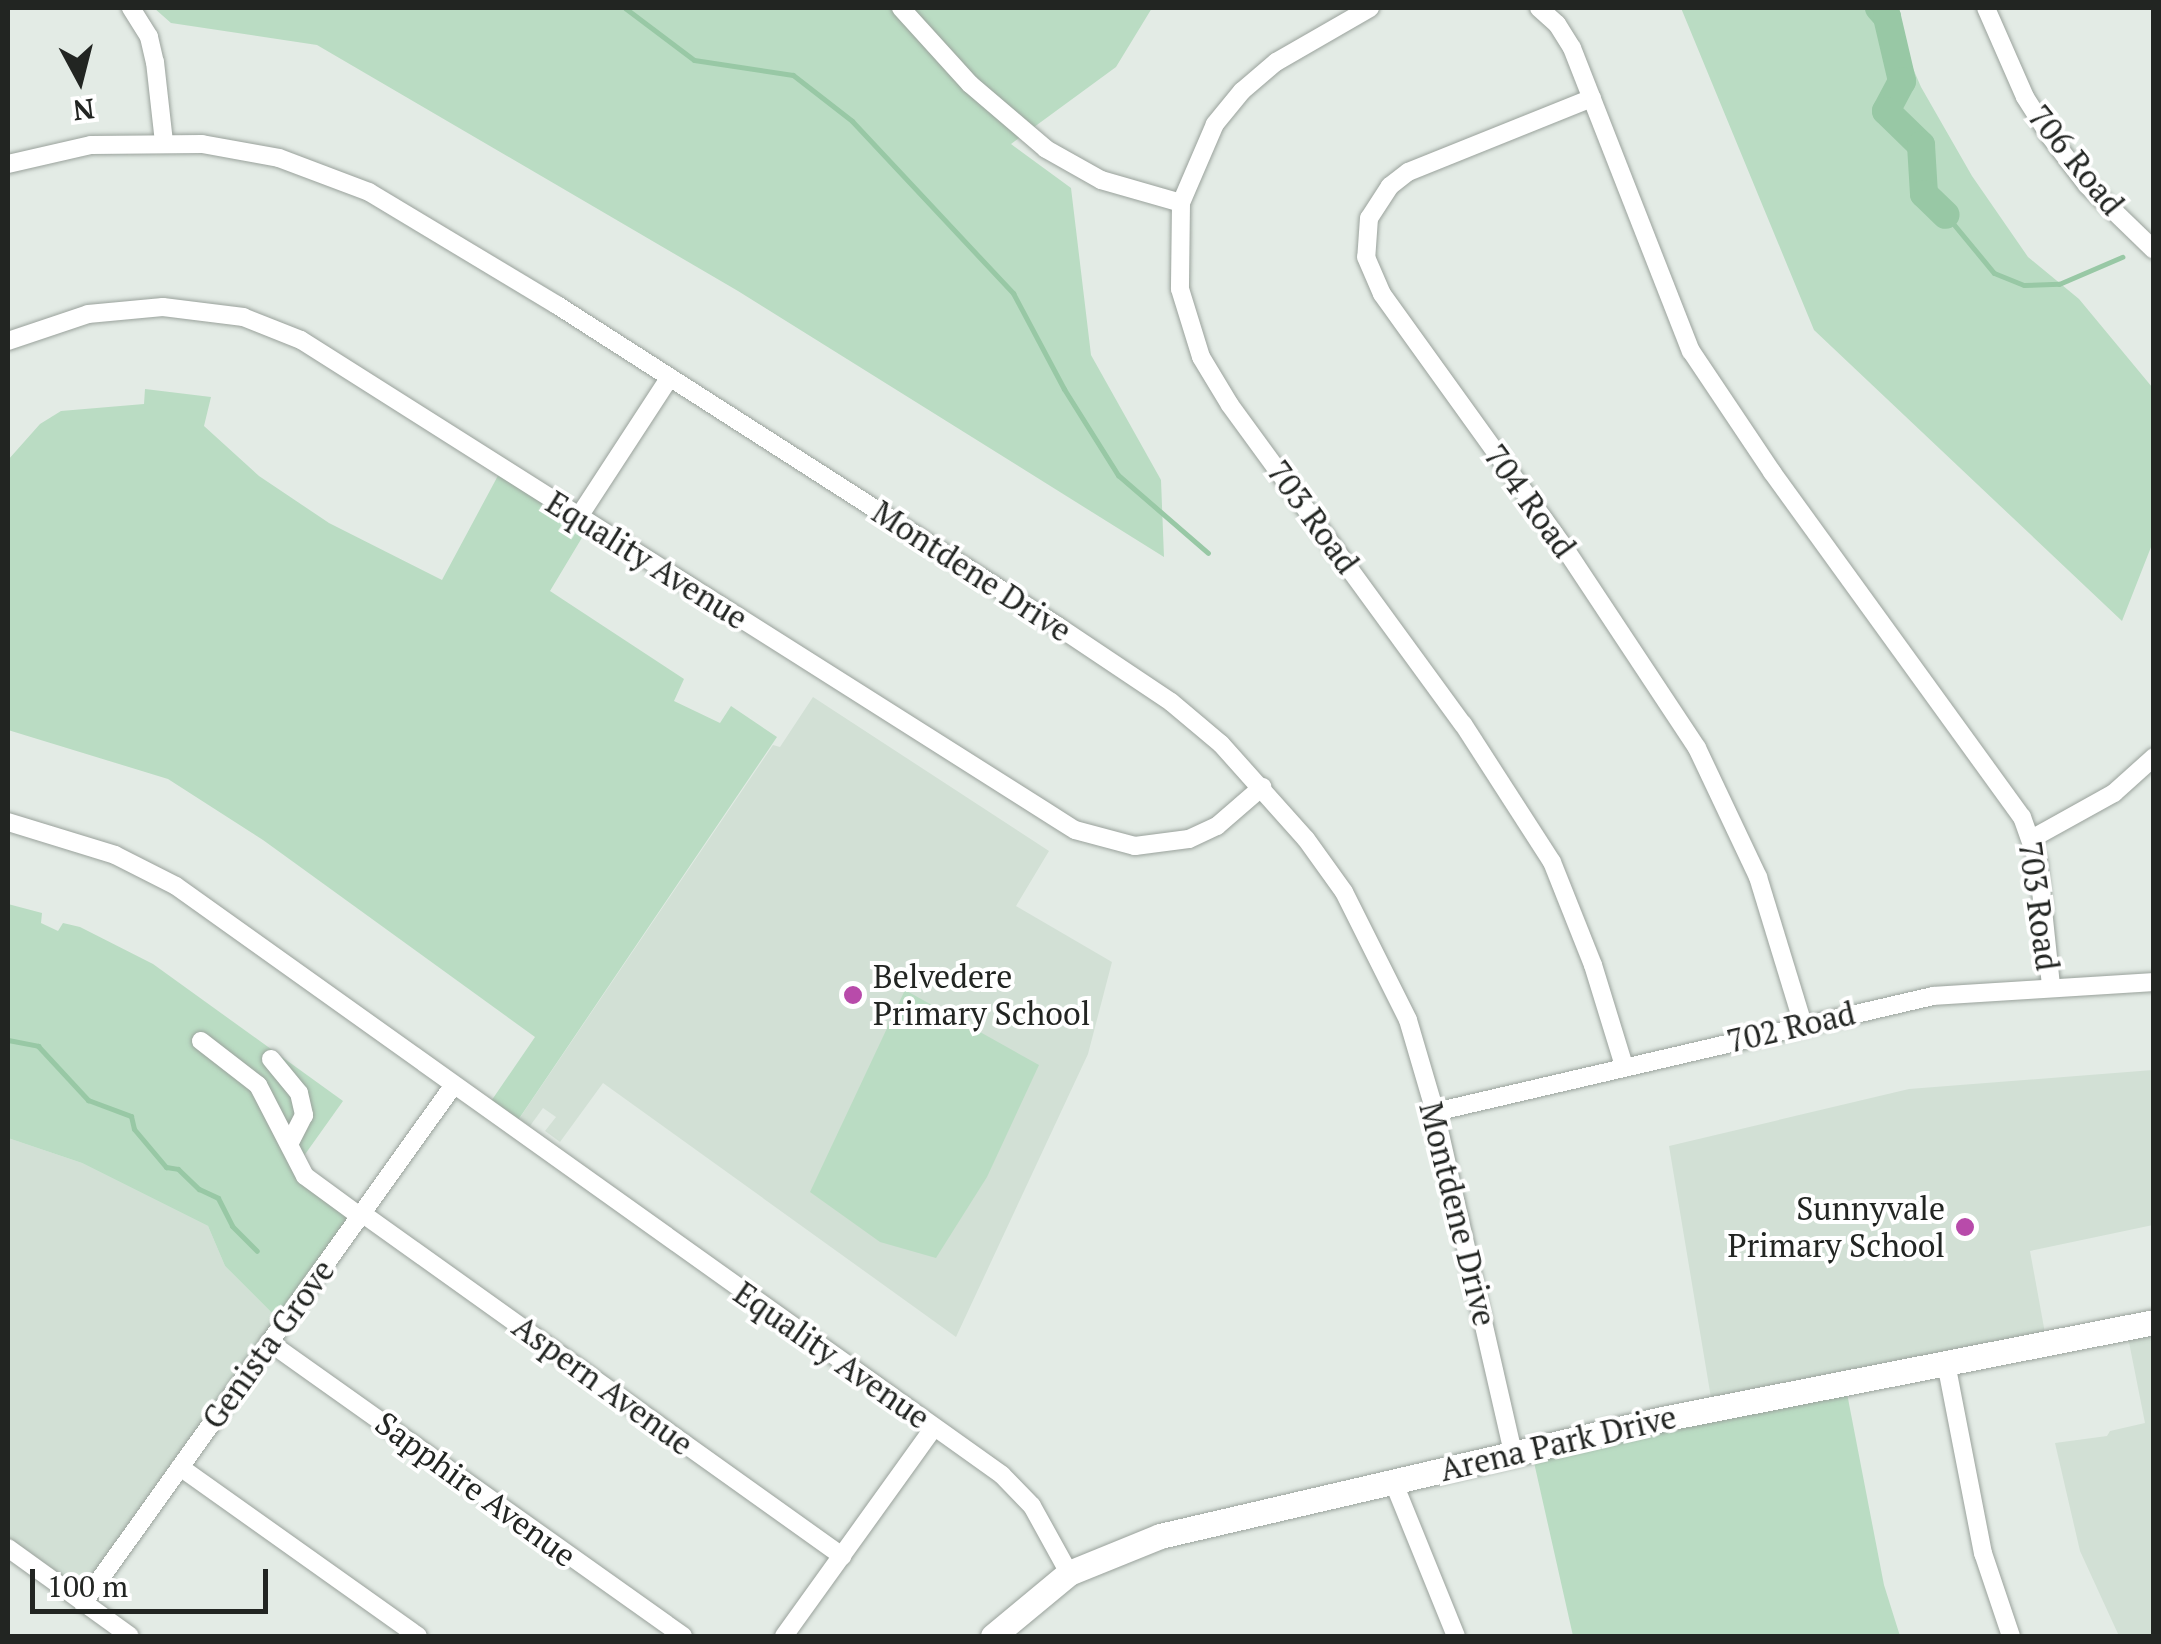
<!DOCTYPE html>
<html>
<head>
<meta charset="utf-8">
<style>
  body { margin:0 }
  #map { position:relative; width:2161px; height:1644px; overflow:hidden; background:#e3ebe5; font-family:"PT Serif",serif }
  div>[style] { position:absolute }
  .built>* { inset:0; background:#d2e0d5 }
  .green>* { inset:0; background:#badcc3 }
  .stream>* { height:5px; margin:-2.5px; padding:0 2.5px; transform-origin:2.5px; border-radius:2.5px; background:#98c8a5 }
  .river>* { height:28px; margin:-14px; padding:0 14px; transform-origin:14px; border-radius:14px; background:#98c8a5 }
  .roads { filter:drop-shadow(0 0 2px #9aa29c) drop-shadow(0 0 2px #9aa29c) }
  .street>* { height:18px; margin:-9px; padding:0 9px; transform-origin:9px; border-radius:9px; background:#fff }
  .secondary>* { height:25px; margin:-12.5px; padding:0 12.5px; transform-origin:12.5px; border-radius:12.5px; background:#fff }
  .dots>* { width:28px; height:28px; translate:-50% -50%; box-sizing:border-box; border:5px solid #fff; border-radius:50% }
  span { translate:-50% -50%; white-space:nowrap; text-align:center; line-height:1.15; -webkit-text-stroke:8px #fff; paint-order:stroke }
  .street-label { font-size:32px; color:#222522 }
  .poi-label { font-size:32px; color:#222522 }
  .left { translate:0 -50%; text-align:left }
  .right { translate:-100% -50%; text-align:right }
  .frame { position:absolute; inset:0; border:10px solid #222522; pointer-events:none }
  .north { position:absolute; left:30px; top:30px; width:100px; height:100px; -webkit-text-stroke:8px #fff; paint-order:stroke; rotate:173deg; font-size:28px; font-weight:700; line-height:40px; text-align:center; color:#222522 }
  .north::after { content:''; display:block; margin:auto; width:35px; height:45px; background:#222522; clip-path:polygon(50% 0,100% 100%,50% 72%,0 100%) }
  .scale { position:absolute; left:30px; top:1569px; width:238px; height:45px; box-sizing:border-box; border:5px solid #222522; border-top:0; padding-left:12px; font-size:30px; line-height:35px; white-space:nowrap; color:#222522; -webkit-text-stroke:8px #fff; paint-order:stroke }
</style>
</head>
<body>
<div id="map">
  <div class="built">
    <i style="clip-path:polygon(813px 697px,1049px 851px,1016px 906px,1112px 962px,1088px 1054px,956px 1337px,603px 1083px,560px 1142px,545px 1131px,556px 1117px,543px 1108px,530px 1126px,519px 1119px,773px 745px,780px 747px)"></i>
    <i style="clip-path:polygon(2153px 1070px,2153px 1225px,2030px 1251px,2047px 1344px,1713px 1410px,1669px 1146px,1909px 1089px)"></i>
    <i style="clip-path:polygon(8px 1138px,82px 1163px,208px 1226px,225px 1266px,282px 1323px,83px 1603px,8px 1548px)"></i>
    <i style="clip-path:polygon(2153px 1322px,2153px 1636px,2119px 1636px,2080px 1551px,2055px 1443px,2107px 1436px,2110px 1431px,2145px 1423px,2126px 1327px)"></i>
  </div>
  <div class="green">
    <i style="clip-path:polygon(154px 8px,1152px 8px,1116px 67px,1011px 144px,1071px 188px,1091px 355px,1161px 480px,1164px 557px,738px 291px,317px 45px,171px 23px)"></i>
    <i style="clip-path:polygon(1681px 8px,1887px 8px,1921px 87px,1972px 176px,2028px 257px,2079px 299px,2152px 387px,2153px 542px,2122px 621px,1814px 330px)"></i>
    <i style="clip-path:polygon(145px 389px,211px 397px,204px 426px,259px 476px,329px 523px,442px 580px,501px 470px,589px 526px,550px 591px,684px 679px,674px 701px,720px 723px,731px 706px,777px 737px,512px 1129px,485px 1110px,535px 1037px,263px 840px,168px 779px,8px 730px,8px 460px,40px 424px,61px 411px,144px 404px)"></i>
    <i style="clip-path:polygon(8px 904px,42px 913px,41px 923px,58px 931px,63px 923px,80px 927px,153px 964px,343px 1101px,301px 1160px,361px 1217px,282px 1323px,225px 1266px,208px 1226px,82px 1163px,8px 1138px)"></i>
    <i style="clip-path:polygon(905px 990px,1039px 1065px,987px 1177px,936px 1258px,880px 1242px,810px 1192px)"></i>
    <i style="clip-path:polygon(1845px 1383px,1884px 1585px,1900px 1636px,1573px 1636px,1531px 1449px)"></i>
  </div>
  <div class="stream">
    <i style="left:625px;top:8px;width:86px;rotate:37deg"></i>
    <i style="left:694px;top:60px;width:100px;rotate:8.6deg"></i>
    <i style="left:793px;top:75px;width:75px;rotate:37.9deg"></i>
    <i style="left:852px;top:121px;width:236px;rotate:46.9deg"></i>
    <i style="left:1013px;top:293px;width:109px;rotate:62deg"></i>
    <i style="left:1064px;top:389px;width:102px;rotate:57.9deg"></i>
    <i style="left:1118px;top:475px;width:119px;rotate:40.9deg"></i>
    <i style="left:1946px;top:215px;width:75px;rotate:50.4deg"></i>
    <i style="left:1994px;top:273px;width:32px;rotate:22deg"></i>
    <i style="left:2024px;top:285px;width:35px;rotate:-2deg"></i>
    <i style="left:2059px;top:284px;width:69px;rotate:-23.2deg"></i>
    <i style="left:8px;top:1040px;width:31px;rotate:11deg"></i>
    <i style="left:38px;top:1046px;width:74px;rotate:47.2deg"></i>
    <i style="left:88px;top:1100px;width:46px;rotate:20.4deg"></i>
    <i style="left:131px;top:1116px;width:13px;rotate:77deg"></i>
    <i style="left:134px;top:1129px;width:50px;rotate:49.9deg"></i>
    <i style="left:166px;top:1167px;width:12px;rotate:9deg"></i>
    <i style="left:178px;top:1169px;width:29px;rotate:44deg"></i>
    <i style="left:199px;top:1189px;width:21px;rotate:25deg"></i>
    <i style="left:218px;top:1198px;width:31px;rotate:63deg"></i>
    <i style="left:232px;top:1226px;width:35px;rotate:45deg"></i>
  </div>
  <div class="river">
    <i style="left:1879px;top:8px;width:12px;rotate:48deg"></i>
    <i style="left:1887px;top:17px;width:66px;rotate:76.8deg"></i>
    <i style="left:1902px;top:81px;width:34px;rotate:118deg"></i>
    <i style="left:1886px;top:111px;width:49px;rotate:44.2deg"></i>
    <i style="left:1921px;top:145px;width:49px;rotate:86.5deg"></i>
    <i style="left:1924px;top:194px;width:30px;rotate:44deg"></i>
  </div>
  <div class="roads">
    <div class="street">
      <i style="left:131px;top:8px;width:34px;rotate:58deg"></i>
      <i style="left:149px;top:37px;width:26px;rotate:77deg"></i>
      <i style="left:155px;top:62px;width:81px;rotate:83.6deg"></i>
      <i style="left:901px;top:8px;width:103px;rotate:47.8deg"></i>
      <i style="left:970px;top:84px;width:100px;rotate:40.5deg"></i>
      <i style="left:1046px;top:149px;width:63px;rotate:29.4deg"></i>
      <i style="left:1101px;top:180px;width:83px;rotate:16deg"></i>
      <i style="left:1370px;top:8px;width:108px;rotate:150.1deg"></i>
      <i style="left:1276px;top:62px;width:45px;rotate:139.5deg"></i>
      <i style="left:1242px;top:91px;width:43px;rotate:129.3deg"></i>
      <i style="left:1215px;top:124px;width:86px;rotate:113.3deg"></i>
      <i style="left:1181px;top:203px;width:86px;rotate:90.7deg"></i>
      <i style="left:1180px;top:289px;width:71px;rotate:72.8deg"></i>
      <i style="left:1201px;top:357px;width:56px;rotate:58.9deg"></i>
      <i style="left:1230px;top:405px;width:395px;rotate:53.9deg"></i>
      <i style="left:1463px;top:724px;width:164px;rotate:57.2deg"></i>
      <i style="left:1552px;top:862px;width:111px;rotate:68.3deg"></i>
      <i style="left:1593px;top:965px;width:106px;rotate:72.9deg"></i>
      <i style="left:1539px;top:8px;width:24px;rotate:42deg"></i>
      <i style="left:1557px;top:24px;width:28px;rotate:58deg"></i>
      <i style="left:1572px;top:48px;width:326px;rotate:68.6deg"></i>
      <i style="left:1691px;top:351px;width:146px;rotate:56.2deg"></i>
      <i style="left:1772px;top:472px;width:426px;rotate:54.1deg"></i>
      <i style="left:2022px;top:817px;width:48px;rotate:70.4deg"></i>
      <i style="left:2038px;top:862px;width:125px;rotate:84deg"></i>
      <i style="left:1986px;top:8px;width:97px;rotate:66.3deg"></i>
      <i style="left:2025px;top:97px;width:45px;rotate:57.7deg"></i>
      <i style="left:2049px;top:135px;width:63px;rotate:52.8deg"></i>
      <i style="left:2087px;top:185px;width:93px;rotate:44.1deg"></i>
      <i style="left:1592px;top:98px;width:198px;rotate:158.1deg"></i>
      <i style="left:1408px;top:172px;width:23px;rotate:142deg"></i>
      <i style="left:1390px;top:186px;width:38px;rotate:123deg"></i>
      <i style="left:1369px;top:218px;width:39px;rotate:94deg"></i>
      <i style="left:1366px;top:257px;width:40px;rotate:66.6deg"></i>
      <i style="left:1382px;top:294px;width:312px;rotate:54.3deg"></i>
      <i style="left:1564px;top:547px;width:241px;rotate:56.5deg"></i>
      <i style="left:1697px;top:748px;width:143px;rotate:64.7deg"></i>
      <i style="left:1758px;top:877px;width:154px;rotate:73deg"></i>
      <i style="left:8px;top:164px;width:85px;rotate:-12.9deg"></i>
      <i style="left:91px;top:145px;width:111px;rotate:-0.5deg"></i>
      <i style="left:202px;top:144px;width:78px;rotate:10.3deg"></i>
      <i style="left:279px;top:158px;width:96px;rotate:20.7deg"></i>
      <i style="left:369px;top:192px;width:219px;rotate:31deg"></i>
      <i style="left:557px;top:305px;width:593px;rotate:32.67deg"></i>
      <i style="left:1056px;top:625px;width:138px;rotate:33.8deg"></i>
      <i style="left:1171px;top:702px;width:65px;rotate:40deg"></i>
      <i style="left:1221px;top:744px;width:127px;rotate:48.2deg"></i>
      <i style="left:1306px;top:839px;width:65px;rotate:54.4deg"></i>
      <i style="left:1344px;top:892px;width:143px;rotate:63.4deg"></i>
      <i style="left:1408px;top:1020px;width:96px;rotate:73.6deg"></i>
      <i style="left:1435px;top:1112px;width:349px;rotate:77.1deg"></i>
      <i style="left:8px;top:341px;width:84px;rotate:-18.6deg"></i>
      <i style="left:88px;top:314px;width:75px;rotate:-5.3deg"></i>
      <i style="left:163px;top:307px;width:81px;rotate:7.1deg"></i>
      <i style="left:243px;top:317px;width:62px;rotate:21.6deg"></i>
      <i style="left:301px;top:340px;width:916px;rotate:32.34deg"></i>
      <i style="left:1075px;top:830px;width:62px;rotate:14.9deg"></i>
      <i style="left:1135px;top:846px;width:54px;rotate:-7.4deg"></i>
      <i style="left:1189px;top:839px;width:31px;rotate:-25deg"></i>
      <i style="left:1217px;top:826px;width:60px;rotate:-40.9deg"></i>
      <i style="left:578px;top:518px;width:168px;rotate:-56.9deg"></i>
      <i style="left:8px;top:822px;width:112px;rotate:17.1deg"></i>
      <i style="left:115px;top:855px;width:68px;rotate:26.9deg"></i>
      <i style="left:176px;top:886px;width:1014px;rotate:35.49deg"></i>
      <i style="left:1002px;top:1475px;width:43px;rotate:45.9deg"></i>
      <i style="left:1032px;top:1506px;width:77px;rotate:61.1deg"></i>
      <i style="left:2033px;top:838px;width:93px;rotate:-29.1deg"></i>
      <i style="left:2114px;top:793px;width:54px;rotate:-42deg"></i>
      <i style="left:201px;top:1041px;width:72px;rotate:37.7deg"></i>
      <i style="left:258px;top:1085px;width:102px;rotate:62.7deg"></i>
      <i style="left:305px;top:1176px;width:69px;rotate:36.2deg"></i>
      <i style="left:271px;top:1059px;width:44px;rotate:50.5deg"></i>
      <i style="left:299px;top:1093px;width:23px;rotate:77deg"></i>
      <i style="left:304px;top:1115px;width:30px;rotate:117deg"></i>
      <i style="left:1435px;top:1112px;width:511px;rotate:-13.11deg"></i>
      <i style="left:1933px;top:996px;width:221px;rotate:-3.6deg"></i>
      <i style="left:363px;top:1214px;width:589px;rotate:35.53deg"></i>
      <i style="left:269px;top:1342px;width:508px;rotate:35.38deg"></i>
      <i style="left:1946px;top:1363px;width:194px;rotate:79deg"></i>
      <i style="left:1983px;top:1553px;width:88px;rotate:71.4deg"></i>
      <i style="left:180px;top:1467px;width:292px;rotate:35.4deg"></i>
      <i style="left:1393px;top:1481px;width:167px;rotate:67.9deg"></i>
      <i style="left:8px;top:1548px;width:150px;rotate:35.8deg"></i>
      <i style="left:83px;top:1603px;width:636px;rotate:-54.41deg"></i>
      <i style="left:784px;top:1636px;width:257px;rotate:-54.3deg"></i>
    </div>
    <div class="secondary">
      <i style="left:993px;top:1636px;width:99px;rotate:-39.7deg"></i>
      <i style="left:1069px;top:1573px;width:98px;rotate:-22.1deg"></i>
      <i style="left:1160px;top:1536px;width:515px;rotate:-13.12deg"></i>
      <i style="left:1662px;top:1419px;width:501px;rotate:-11.15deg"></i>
    </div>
  </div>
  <div class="dots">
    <i style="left:853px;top:995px;background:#b84baa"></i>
    <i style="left:1965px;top:1227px;background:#b84baa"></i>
  </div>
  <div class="street-label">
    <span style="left:2076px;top:160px;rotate:51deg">706 Road</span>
    <span style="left:1530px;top:501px;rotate:54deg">704 Road</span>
    <span style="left:1313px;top:517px;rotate:54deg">703 Road</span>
    <span style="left:647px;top:560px;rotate:32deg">Equality Avenue</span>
    <span style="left:972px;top:571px;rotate:33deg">Montdene Drive</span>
    <span style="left:2039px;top:906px;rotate:82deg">703 Road</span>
    <span style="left:1791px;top:1027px;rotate:-13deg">702 Road</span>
    <span style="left:1458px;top:1214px;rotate:76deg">Montdene Drive</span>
    <span style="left:268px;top:1344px;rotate:-54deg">Genista Grove</span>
    <span style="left:832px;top:1355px;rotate:35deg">Equality Avenue</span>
    <span style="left:603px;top:1385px;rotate:36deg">Aspern Avenue</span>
    <span style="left:1558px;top:1443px;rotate:-13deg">Arena Park Drive</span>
    <span style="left:476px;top:1489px;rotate:36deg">Sapphire Avenue</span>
  </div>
  <div class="poi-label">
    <span class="left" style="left:873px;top:995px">Belvedere<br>Primary School</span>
    <span class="right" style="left:1945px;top:1227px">Sunnyvale<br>Primary School</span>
  </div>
  <div class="frame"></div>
  <div class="north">N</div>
  <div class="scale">100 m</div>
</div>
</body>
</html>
